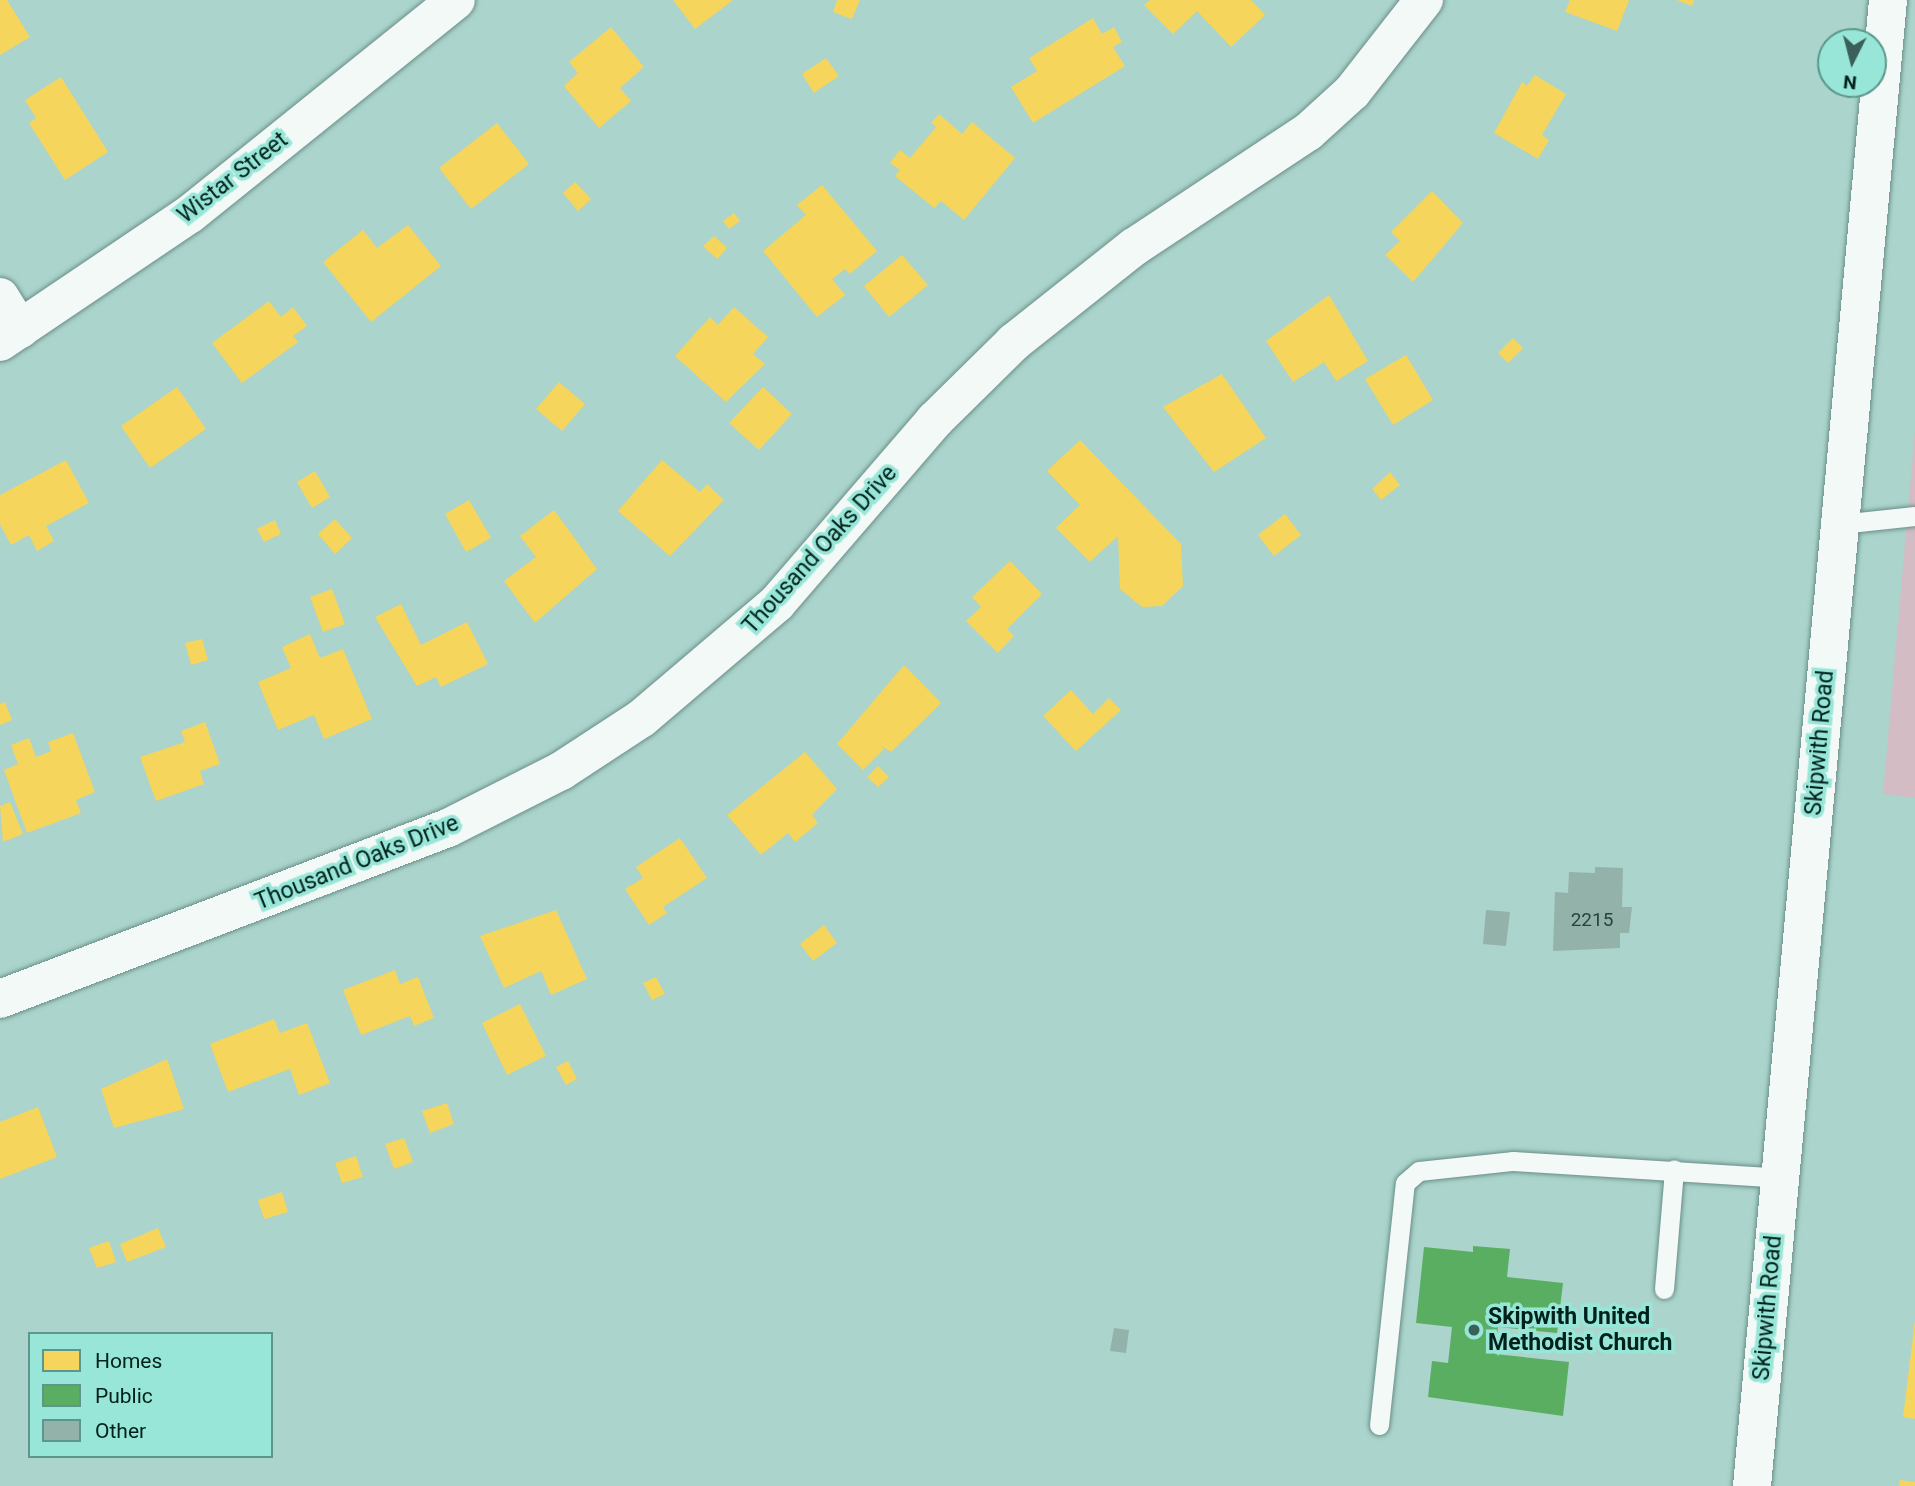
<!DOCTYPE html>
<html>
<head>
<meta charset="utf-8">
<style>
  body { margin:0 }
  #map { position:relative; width:1915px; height:1486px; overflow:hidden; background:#aad4cc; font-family:Roboto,sans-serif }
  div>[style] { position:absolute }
  .green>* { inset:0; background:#d3bcc4 }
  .homes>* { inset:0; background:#f6d55c }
  .public>* { inset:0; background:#5aae61 }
  .building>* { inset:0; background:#93b2a9 }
  .roads { filter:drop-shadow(0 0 2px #6b8e88) drop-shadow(0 0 2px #6b8e88) }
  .lane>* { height:19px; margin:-9.5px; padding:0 9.5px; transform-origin:9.5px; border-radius:9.5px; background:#f2f9f7 }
  .street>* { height:38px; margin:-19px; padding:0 19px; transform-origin:19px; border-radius:19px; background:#f2f9f7 }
  .secondary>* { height:38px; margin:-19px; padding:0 19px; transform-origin:19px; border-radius:19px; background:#f2f9f7 }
  .dots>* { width:19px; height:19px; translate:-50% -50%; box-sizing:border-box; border:4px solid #98e6d7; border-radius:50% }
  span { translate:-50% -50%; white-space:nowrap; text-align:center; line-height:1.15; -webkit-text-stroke:7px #98e6d7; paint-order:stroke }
  .number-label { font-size:19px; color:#25443e }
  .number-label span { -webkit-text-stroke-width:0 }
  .street-label { font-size:23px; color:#00201b }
  .poi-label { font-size:23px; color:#00201b; font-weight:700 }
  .left { translate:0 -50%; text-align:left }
  .legend { position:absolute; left:28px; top:1332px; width:245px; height:126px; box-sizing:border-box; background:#98e6d7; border:2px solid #5b978c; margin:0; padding:9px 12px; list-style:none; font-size:21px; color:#00201b }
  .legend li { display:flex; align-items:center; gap:14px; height:35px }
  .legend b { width:35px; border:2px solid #5b978c }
  .north { position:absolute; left:1817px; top:28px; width:70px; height:70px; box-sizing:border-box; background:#98e6d7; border:2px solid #5b978c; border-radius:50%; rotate:186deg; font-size:19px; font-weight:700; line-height:28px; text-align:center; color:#00201b }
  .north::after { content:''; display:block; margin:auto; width:24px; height:32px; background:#3b5f59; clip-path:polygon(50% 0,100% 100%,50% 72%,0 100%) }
</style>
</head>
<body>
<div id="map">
  <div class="green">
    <i style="clip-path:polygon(1915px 430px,1915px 798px,1883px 794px)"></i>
  </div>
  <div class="homes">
    <i style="clip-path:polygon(0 0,7px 0,30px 37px,0 55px)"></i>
    <i style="clip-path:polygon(673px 0,733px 0,695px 29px)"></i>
    <i style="clip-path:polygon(837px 0,860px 0,852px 19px,833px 12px)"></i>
    <i style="clip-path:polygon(1150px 0,1251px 0,1265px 15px,1231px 47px,1197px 11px,1173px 34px,1144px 5px)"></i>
    <i style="clip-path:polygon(1570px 0,1629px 0,1617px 31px,1565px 12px)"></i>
    <i style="clip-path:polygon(1677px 0,1694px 0,1692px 6px)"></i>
    <i style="clip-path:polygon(1093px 18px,1102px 34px,1114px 27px,1122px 42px,1113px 47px,1125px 66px,1033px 123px,1011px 87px,1037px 71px,1029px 58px)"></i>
    <i style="clip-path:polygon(611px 27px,644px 67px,620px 88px,631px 101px,599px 128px,564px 86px,578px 73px,569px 62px)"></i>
    <i style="clip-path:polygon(826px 58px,839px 76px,814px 93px,802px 74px)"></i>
    <i style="clip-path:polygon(1535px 75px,1566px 94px,1542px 135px,1549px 140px,1538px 159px,1494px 133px,1522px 82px,1527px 86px)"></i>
    <i style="clip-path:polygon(61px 77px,108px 152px,65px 180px,29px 123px,36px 118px,25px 100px)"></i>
    <i style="clip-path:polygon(939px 114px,962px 134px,972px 122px,1015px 158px,964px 220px,941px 201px,934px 208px,895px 176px,900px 170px,890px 163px,900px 150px,910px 158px,936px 127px,931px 123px)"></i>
    <i style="clip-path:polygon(497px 123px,529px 164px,471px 209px,439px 168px)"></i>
    <i style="clip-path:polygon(575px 182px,591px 199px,578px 211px,563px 193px)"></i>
    <i style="clip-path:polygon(822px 185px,877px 251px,850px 274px,845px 269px,832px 279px,845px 295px,817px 317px,763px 251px,806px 215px,797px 205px)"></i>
    <i style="clip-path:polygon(1432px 191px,1463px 223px,1413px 282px,1385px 255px,1400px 241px,1391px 232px)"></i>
    <i style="clip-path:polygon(734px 213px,740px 221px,729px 229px,723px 221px)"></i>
    <i style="clip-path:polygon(408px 225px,441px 266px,371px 322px,323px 262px,363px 230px,377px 248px)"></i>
    <i style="clip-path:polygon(714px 236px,727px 248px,717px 259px,703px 246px)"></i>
    <i style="clip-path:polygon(902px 255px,928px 285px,889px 317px,864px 286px)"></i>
    <i style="clip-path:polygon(1329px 295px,1368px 361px,1336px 381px,1324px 362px,1293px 382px,1266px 341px)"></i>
    <i style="clip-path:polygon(269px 301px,281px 317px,293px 307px,307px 326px,293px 336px,298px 342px,242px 383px,212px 343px)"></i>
    <i style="clip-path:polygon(734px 307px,768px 337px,753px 354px,765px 364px,726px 402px,675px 356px,710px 317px,718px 325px)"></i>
    <i style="clip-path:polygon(1513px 338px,1523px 348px,1508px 363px,1498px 353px)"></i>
    <i style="clip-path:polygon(1406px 355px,1433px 400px,1393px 425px,1365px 379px)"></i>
    <i style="clip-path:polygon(1222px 374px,1266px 438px,1214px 472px,1163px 407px)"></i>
    <i style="clip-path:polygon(559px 382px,585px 404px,562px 431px,536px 409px)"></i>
    <i style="clip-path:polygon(177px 387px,206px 429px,150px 468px,121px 426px)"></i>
    <i style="clip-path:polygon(763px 387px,792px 414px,759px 450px,729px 423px)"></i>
    <i style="clip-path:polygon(1080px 440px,1181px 544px,1183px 586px,1162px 606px,1142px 607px,1120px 589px,1118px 536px,1090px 562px,1056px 528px,1080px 505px,1047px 471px)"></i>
    <i style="clip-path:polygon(66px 460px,89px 503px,46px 526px,54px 541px,37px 551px,29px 535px,11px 545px,0 524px,0 495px)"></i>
    <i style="clip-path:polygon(662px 460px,700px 492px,707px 484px,724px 500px,670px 556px,618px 511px)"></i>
    <i style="clip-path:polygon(315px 471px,330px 497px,312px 508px,297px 482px)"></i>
    <i style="clip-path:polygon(1390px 472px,1400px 485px,1381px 500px,1372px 489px)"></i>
    <i style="clip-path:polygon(469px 500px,491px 538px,466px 552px,445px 514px)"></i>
    <i style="clip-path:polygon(554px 510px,597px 569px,535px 623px,504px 581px,536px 557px,520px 536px)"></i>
    <i style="clip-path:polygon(1285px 514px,1301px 535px,1274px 556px,1258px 535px)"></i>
    <i style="clip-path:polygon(335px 519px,352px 538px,335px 554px,318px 534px)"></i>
    <i style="clip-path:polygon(275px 520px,281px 534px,264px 542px,257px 529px)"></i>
    <i style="clip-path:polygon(1010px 561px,1042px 594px,1007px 629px,1014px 636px,998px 653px,966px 621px,981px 607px,972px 597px)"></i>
    <i style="clip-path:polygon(332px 589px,345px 624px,323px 632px,310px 597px)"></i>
    <i style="clip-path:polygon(401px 604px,421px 645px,467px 622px,488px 664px,441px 687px,436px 677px,417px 686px,375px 617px)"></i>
    <i style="clip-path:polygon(310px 634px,320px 658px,343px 649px,372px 719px,324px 739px,314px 715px,278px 730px,258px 682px,291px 668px,282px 647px)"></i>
    <i style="clip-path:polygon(202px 639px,208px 660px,191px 665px,185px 643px)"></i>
    <i style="clip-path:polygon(904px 665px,941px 703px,891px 752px,880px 745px,884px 749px,863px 770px,837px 744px)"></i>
    <i style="clip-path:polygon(1071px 690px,1093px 714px,1109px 698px,1121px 710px,1076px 751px,1043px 716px)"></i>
    <i style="clip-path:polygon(5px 702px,12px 720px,0 725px,0 704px)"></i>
    <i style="clip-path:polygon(205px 722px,220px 764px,200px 771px,204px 784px,156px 801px,140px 757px,185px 742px,181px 731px)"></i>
    <i style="clip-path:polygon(73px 733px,95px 792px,76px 800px,81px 813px,27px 833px,4px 770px,18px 764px,11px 745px,29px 738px,36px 757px,51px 751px,48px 742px)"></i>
    <i style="clip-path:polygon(805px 752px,837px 789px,812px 815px,818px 823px,795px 842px,788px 833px,761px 855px,727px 815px)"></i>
    <i style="clip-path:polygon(878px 766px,889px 777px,878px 787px,867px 777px)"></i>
    <i style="clip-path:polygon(10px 802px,23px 834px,3px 842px,0 806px)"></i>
    <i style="clip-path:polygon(680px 838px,707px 878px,663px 907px,667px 913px,649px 925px,625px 889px,643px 878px,636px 867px)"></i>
    <i style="clip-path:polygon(556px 910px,587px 979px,551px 995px,541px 971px,504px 988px,480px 936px)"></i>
    <i style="clip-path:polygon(824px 925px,837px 943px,813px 961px,800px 944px)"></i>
    <i style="clip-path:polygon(395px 970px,400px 984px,418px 977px,434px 1018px,414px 1026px,410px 1016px,361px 1035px,343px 990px)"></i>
    <i style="clip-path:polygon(656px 977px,665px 994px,652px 1000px,643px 983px)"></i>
    <i style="clip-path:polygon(520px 1004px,546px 1056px,507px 1075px,482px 1023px)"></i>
    <i style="clip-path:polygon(274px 1019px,280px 1033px,307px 1023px,330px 1083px,299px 1095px,290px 1069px,228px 1092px,210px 1044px)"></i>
    <i style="clip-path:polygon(167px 1059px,184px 1109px,114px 1128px,101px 1089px)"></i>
    <i style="clip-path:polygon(568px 1061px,577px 1079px,566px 1085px,556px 1067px)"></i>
    <i style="clip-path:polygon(447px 1103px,454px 1124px,430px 1133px,422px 1111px)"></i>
    <i style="clip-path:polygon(38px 1107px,57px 1157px,0 1179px,0 1122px)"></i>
    <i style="clip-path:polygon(404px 1138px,413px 1162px,394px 1169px,385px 1144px)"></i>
    <i style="clip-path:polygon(356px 1156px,363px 1177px,342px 1183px,335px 1163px)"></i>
    <i style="clip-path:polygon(282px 1192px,288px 1212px,264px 1219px,258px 1200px)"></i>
    <i style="clip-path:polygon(158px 1228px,166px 1247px,127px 1262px,120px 1244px)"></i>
    <i style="clip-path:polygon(109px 1241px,116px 1262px,97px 1268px,89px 1248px)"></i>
    <i style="clip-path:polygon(1915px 1320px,1915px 1419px,1903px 1417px)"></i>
    <i style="clip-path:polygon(1900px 1480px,1915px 1482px,1915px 1486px,1899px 1486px)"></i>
  </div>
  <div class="public">
    <i style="clip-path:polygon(1473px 1246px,1510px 1249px,1507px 1277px,1563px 1283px,1557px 1333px,1498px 1327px,1495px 1354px,1569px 1362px,1563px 1416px,1428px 1397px,1432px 1361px,1448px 1363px,1452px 1327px,1416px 1323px,1424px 1247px,1473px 1252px)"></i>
  </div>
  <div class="building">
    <i style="clip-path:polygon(1595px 867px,1623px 868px,1622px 907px,1632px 907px,1629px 933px,1620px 933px,1620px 948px,1553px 951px,1555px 892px,1568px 893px,1569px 872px,1595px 873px)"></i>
    <i style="clip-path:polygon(1486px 910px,1510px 912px,1506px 946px,1483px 944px)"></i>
    <i style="clip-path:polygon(1114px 1328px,1129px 1330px,1126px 1353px,1110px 1351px)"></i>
  </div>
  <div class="roads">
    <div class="lane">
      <i style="left:1840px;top:524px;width:75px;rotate:-6.1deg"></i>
      <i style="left:1664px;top:1289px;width:120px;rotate:-85.2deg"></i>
      <i style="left:1379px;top:1425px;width:243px;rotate:-83.9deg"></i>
      <i style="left:1405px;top:1183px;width:18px;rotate:-41deg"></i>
      <i style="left:1419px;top:1171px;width:95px;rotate:-6.1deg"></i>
      <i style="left:1513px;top:1161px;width:268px;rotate:3.6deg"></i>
    </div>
    <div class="street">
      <i style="left:0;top:297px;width:38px;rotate:58deg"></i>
      <i style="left:0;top:342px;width:229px;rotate:-34deg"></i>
      <i style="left:190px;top:214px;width:341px;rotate:-38.8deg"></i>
      <i style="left:0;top:999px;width:480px;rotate:-20.9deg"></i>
      <i style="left:448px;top:828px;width:127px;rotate:-26.8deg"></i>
      <i style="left:561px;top:771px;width:97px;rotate:-33.2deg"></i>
      <i style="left:642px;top:718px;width:177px;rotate:-40.4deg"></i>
      <i style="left:777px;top:603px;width:242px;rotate:-49.2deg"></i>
      <i style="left:935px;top:420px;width:111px;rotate:-44.6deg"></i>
      <i style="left:1014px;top:342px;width:153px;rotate:-38.4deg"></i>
      <i style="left:1134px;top:247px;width:209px;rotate:-33.5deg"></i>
      <i style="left:1308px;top:132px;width:59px;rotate:-42.3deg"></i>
      <i style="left:1352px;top:92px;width:117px;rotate:-52deg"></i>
    </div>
    <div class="secondary">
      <i style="left:1752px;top:1486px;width:1492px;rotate:-84.77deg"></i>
    </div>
  </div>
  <div class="dots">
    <i style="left:1474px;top:1330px;background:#3b5f59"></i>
  </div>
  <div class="number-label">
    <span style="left:1592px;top:920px">2215</span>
  </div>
  <div class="street-label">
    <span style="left:233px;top:178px;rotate:-38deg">Wistar Street</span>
    <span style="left:820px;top:550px;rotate:-48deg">Thousand Oaks Drive</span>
    <span style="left:1820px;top:743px;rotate:-85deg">Skipwith Road</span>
    <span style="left:357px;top:863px;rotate:-22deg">Thousand Oaks Drive</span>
    <span style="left:1768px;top:1308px;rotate:-85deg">Skipwith Road</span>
  </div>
  <div class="poi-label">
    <span class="left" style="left:1488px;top:1330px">Skipwith United<br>Methodist Church</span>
  </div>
  <ul class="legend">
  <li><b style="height:19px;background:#f6d55c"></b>Homes</li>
  <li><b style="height:19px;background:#5aae61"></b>Public</li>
  <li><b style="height:19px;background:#93b2a9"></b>Other</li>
  </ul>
  <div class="north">N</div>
</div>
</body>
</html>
